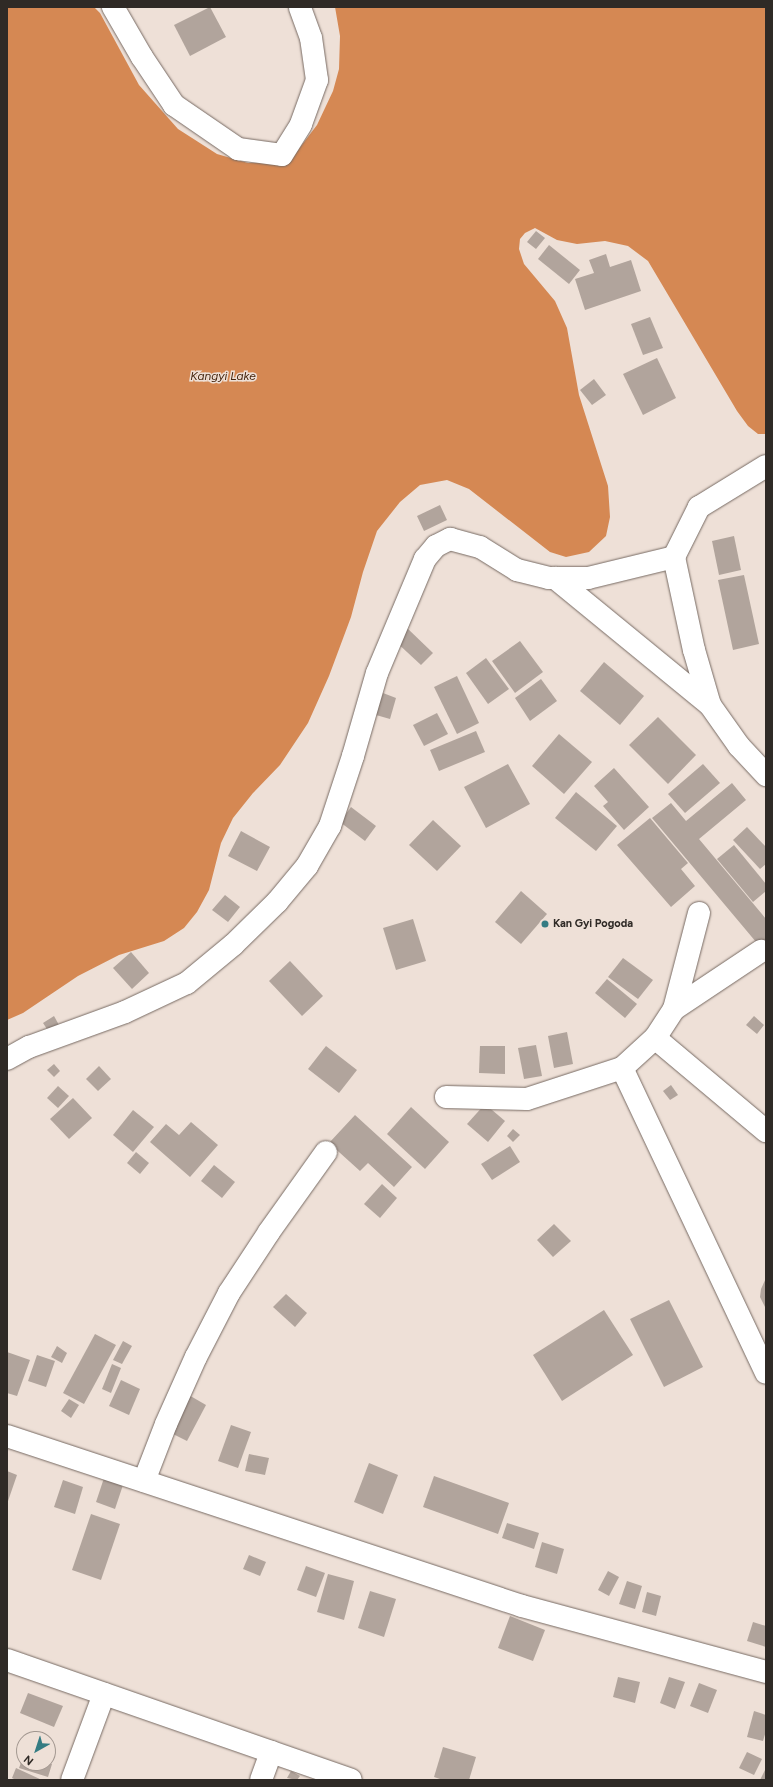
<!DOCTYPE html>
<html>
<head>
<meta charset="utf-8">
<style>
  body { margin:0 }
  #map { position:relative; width:773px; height:1787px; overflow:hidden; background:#eee0d7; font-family:Figtree,sans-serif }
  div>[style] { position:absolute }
  .water>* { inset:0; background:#d58853 }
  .building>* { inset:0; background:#b1a49c }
  .roads { filter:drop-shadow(0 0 1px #776a63) drop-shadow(0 0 1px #776a63) }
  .minor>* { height:22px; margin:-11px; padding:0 11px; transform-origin:11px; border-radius:11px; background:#fff }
  .dots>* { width:11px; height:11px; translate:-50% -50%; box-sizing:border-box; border:2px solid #eee0d7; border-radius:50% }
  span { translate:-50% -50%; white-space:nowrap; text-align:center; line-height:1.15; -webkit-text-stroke:3px #eee0d7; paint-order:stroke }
  .poi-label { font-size:11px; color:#2f2a26; font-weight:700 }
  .left { translate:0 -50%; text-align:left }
  .water-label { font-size:12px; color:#44240d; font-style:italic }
  .frame { position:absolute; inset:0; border:8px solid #2f2a26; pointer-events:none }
  .north { position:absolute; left:16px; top:1731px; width:40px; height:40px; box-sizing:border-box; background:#eee0d7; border:1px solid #a29790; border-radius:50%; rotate:219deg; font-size:11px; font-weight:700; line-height:16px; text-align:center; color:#2f2a26 }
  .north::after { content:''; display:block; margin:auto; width:14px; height:18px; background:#347c83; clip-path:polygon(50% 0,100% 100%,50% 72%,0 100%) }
</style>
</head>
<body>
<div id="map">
  <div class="water">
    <i style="clip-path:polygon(7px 7px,94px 7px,100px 13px,139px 85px,178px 129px,217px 154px,248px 163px,273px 162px,298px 150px,317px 125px,333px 91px,339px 69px,340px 36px,335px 7px,766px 7px,766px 434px,758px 434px,748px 426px,737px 411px,648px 261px,628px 246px,605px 241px,577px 244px,557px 240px,535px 228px,525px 233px,520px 239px,519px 249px,524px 264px,555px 301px,567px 328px,579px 395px,608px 486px,610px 517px,606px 536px,589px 552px,566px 557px,550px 552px,469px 489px,447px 480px,420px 485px,400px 502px,377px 531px,363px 572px,351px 617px,329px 676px,308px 723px,280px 765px,253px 793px,233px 818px,221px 843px,209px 890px,197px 912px,184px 928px,164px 941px,119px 955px,78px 976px,23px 1013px,7px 1020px)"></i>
  </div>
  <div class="building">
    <i style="clip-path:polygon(210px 7px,226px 37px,190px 56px,174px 25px)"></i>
    <i style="clip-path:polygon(536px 231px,545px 238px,536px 249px,527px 242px)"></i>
    <i style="clip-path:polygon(549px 245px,580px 270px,569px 284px,538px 259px)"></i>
    <i style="clip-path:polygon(606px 254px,610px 267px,631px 260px,641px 291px,585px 310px,575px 279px,594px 273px,589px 260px)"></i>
    <i style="clip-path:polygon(650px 317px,663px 348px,643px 355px,631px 324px)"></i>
    <i style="clip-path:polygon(657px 358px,676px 398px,643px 415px,623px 374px)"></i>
    <i style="clip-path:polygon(594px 379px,606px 395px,592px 405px,580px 390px)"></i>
    <i style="clip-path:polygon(440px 505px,447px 520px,424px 531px,417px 516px)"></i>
    <i style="clip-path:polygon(734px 536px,741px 570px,719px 575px,712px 541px)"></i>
    <i style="clip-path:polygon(744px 575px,759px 644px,733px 650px,718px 580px)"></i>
    <i style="clip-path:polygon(406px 627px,433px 653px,421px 665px,394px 640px)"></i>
    <i style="clip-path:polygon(520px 641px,543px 672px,515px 693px,492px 661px)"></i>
    <i style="clip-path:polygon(486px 658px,509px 689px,488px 704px,466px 673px)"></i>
    <i style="clip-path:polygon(604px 662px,644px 696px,620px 725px,580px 691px)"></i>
    <i style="clip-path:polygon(457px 676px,479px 723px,457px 734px,434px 687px)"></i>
    <i style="clip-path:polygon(541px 679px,557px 701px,530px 721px,515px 698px)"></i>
    <i style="clip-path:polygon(383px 693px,396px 698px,390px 719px,376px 715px)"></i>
    <i style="clip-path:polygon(437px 713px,448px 734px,424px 746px,413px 725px)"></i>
    <i style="clip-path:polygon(658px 717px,696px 755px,668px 784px,629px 745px)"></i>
    <i style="clip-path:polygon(476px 731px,485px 752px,439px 771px,430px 750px)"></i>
    <i style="clip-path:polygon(559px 734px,592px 762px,564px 794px,532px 766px)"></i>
    <i style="clip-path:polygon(508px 764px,530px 804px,486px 828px,464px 787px)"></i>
    <i style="clip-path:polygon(703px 764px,720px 783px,685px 813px,668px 794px)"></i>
    <i style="clip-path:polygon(614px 768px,649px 807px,624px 830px,603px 806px,608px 802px,594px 786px)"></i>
    <i style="clip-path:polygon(732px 783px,746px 800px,699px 839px,766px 919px,766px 954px,652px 818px,671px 803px,686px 821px)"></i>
    <i style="clip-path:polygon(576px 792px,617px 826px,596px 851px,555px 818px)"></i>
    <i style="clip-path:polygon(351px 807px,376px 826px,365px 841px,340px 822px)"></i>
    <i style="clip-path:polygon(650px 818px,688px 863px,681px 869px,695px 886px,671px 907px,617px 845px)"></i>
    <i style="clip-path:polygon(433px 820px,461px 846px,437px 871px,409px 845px)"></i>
    <i style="clip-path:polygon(747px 827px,766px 847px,766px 864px,760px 869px,733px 840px)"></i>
    <i style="clip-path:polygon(241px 831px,270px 847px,257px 871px,228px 856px)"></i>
    <i style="clip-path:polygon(734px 845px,766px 884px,766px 891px,753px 902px,717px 859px)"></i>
    <i style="clip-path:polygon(521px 891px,547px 914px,521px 944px,495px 922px)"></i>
    <i style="clip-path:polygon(225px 895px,240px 907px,228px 922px,212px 910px)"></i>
    <i style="clip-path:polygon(413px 919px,426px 961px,396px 970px,383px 928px)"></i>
    <i style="clip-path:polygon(131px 952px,149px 973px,132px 989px,113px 968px)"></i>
    <i style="clip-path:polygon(623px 958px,653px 980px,638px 999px,608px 977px)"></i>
    <i style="clip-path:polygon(290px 961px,323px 996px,302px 1016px,269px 981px)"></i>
    <i style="clip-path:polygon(607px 979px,637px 1004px,625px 1018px,595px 993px)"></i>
    <i style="clip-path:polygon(54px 1016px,59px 1025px,49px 1032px,43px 1023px)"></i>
    <i style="clip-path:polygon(754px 1016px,764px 1025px,757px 1034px,746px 1025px)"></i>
    <i style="clip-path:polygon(567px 1032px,573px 1064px,554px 1068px,548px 1036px)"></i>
    <i style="clip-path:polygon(536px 1045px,542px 1076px,524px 1079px,518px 1048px)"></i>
    <i style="clip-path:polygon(326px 1046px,357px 1070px,339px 1093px,308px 1069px)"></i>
    <i style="clip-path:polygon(480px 1046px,505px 1046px,505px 1074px,479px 1073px)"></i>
    <i style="clip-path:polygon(54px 1064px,60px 1071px,54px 1077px,47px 1070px)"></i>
    <i style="clip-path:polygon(99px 1066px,111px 1079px,98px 1091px,86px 1079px)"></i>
    <i style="clip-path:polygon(671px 1085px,678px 1095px,670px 1100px,663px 1091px)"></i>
    <i style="clip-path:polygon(58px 1086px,69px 1096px,58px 1108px,47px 1098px)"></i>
    <i style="clip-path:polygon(73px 1098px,92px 1118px,69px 1139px,50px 1119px)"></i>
    <i style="clip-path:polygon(485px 1104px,505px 1121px,488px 1142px,467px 1124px)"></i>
    <i style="clip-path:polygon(411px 1107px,449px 1142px,425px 1169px,387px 1134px)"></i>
    <i style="clip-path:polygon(133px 1110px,154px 1127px,133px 1152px,113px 1135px)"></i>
    <i style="clip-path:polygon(355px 1115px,412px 1167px,394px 1187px,368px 1163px,360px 1171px,329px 1143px)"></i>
    <i style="clip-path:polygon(191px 1122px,218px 1145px,190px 1177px,150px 1142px,166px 1124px,179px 1135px)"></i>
    <i style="clip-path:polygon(513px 1129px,520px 1135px,513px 1142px,507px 1136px)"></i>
    <i style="clip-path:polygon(510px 1146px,520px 1162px,492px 1180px,481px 1164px)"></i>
    <i style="clip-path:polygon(136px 1152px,149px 1163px,140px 1174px,127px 1163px)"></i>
    <i style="clip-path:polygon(214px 1165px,235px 1182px,222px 1198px,201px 1181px)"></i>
    <i style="clip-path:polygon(382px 1184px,397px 1198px,380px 1218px,364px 1204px)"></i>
    <i style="clip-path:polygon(554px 1224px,571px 1241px,553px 1257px,537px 1240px)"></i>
    <i style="clip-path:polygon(766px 1278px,766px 1309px,760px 1297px,761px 1289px)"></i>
    <i style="clip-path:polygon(286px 1294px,307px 1313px,295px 1327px,273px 1307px)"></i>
    <i style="clip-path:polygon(669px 1300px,703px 1367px,664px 1387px,630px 1319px)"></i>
    <i style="clip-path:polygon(604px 1310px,633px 1355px,562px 1401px,533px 1355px)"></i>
    <i style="clip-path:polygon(95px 1334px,116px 1345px,84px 1404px,63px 1393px)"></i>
    <i style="clip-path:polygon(123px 1341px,132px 1346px,122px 1364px,113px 1360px)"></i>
    <i style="clip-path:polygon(57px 1346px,67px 1353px,62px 1363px,51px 1357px)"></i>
    <i style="clip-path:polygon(7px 1352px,30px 1360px,17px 1396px,7px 1393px)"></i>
    <i style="clip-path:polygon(37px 1355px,55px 1361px,46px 1387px,28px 1381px)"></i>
    <i style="clip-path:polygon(112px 1364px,121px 1368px,111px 1393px,102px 1389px)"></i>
    <i style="clip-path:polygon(121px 1380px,140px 1389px,129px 1415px,109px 1406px)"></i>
    <i style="clip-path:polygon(187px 1394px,206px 1405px,187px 1441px,167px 1431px)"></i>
    <i style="clip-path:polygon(69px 1399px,79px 1405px,71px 1418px,61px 1411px)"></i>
    <i style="clip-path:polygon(231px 1425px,251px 1432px,238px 1468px,218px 1461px)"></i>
    <i style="clip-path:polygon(249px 1454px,269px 1458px,265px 1475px,245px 1471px)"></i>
    <i style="clip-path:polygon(369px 1463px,398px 1475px,383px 1514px,354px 1502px)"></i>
    <i style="clip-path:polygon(7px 1471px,17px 1475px,7px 1504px)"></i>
    <i style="clip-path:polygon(434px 1476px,509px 1503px,498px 1534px,423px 1507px)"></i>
    <i style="clip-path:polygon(104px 1478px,123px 1485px,115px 1509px,96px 1502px)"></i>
    <i style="clip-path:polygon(63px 1480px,83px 1487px,75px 1514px,54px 1507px)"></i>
    <i style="clip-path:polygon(91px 1514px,120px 1524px,101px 1580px,72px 1570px)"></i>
    <i style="clip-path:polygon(507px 1523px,539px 1533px,534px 1549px,502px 1538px)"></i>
    <i style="clip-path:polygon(542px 1542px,564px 1549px,557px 1574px,535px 1567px)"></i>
    <i style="clip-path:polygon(249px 1555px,266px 1562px,260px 1576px,243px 1569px)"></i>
    <i style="clip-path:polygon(306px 1566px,325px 1573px,316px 1597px,297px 1590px)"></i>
    <i style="clip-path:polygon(608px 1571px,619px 1577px,609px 1596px,598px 1590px)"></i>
    <i style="clip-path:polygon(328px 1574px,354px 1581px,344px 1620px,317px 1612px)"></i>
    <i style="clip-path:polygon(627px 1581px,642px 1586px,635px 1609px,619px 1604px)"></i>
    <i style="clip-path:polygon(370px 1591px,396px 1599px,384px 1637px,358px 1628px)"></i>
    <i style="clip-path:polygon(647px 1592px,661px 1596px,656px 1616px,642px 1612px)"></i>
    <i style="clip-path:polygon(510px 1616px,545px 1630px,533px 1661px,498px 1648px)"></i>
    <i style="clip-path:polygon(753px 1622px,766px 1626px,766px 1647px,747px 1641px)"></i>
    <i style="clip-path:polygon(618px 1677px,640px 1682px,635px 1703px,613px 1697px)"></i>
    <i style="clip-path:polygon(669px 1677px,685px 1682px,675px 1709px,660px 1703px)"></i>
    <i style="clip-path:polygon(699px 1683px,717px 1690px,708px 1713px,690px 1706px)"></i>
    <i style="clip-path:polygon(28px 1693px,63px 1706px,54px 1727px,20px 1713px)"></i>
    <i style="clip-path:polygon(754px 1711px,766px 1715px,766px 1731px,763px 1741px,747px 1737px)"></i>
    <i style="clip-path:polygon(443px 1747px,476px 1757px,469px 1780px,443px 1780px,434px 1777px)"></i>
    <i style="clip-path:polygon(747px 1752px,762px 1759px,754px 1775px,739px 1768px)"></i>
    <i style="clip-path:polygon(24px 1755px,24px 1763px,52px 1764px,48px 1777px,19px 1768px)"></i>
    <i style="clip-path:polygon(16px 1768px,42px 1780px,16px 1780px,12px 1778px)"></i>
    <i style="clip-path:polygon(766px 1768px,766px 1780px,760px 1780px)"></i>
    <i style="clip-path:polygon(291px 1771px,300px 1776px,297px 1780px,287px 1778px)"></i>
  </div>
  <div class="roads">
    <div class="minor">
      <i style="left:113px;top:7px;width:58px;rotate:59.9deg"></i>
      <i style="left:142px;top:57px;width:58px;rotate:56.3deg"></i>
      <i style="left:174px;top:105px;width:78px;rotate:34.5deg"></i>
      <i style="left:238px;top:149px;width:44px;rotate:7.8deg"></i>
      <i style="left:282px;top:155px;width:36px;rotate:-58deg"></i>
      <i style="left:301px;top:124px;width:47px;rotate:-70deg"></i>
      <i style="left:317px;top:80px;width:42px;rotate:-98.1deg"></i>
      <i style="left:311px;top:38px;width:33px;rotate:-110deg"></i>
      <i style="left:766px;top:466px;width:79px;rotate:148.5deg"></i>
      <i style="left:699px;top:507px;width:56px;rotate:116.6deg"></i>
      <i style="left:674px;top:557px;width:95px;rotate:77.9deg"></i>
      <i style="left:694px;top:650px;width:57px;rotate:73.8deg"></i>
      <i style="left:710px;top:705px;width:50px;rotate:54.7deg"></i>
      <i style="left:739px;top:746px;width:40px;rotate:47deg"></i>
      <i style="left:555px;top:578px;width:200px;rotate:39.3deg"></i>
      <i style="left:699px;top:913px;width:99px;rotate:104.6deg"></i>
      <i style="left:674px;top:1009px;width:35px;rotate:123deg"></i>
      <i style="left:655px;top:1038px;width:45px;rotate:137.7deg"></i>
      <i style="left:622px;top:1068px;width:337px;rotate:64.7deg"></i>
      <i style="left:674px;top:1009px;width:105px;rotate:-33.7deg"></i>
      <i style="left:655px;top:1038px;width:145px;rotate:40deg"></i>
      <i style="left:7px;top:1059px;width:25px;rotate:-29deg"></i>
      <i style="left:29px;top:1047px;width:102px;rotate:-20deg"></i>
      <i style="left:125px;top:1012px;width:68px;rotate:-25.1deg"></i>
      <i style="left:187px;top:983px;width:60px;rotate:-39.6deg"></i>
      <i style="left:233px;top:945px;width:62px;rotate:-44.3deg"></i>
      <i style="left:277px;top:902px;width:47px;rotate:-50.2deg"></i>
      <i style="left:307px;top:866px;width:46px;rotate:-60.1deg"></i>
      <i style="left:330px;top:826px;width:74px;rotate:-71.8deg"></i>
      <i style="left:353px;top:756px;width:86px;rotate:-73.9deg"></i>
      <i style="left:377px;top:673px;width:124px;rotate:-67.2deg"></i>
      <i style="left:425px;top:559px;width:17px;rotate:-50deg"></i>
      <i style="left:436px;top:546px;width:16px;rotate:-27deg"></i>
      <i style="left:450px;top:539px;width:31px;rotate:15deg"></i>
      <i style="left:480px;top:547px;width:44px;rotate:31.9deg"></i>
      <i style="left:517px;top:570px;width:33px;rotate:14deg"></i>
      <i style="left:549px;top:578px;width:39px"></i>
      <i style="left:588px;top:578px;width:89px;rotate:-13.7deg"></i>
      <i style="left:446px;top:1097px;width:81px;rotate:1.4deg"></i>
      <i style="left:527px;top:1099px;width:100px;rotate:-18.1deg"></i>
      <i style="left:7px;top:1436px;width:542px;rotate:18.27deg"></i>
      <i style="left:522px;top:1606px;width:253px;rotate:15.1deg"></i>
      <i style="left:144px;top:1481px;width:61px;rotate:-68.9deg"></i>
      <i style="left:166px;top:1424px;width:73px;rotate:-65.9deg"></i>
      <i style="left:196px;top:1357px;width:72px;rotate:-62.7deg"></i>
      <i style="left:229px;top:1293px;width:73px;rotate:-56.7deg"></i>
      <i style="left:269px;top:1232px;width:98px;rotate:-54.5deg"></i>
      <i style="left:7px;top:1660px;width:364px;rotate:19.2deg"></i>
      <i style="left:72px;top:1780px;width:92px;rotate:-69.6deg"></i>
      <i style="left:261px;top:1780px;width:30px;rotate:-70deg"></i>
    </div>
  </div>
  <div class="dots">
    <i style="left:545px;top:924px;background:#347c83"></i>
  </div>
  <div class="poi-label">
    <span class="left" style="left:553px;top:924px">Kan Gyi Pogoda</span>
  </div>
  <div class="water-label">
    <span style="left:223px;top:377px">Kangyi Lake</span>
  </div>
  <div class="frame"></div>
  <div class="north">N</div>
</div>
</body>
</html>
